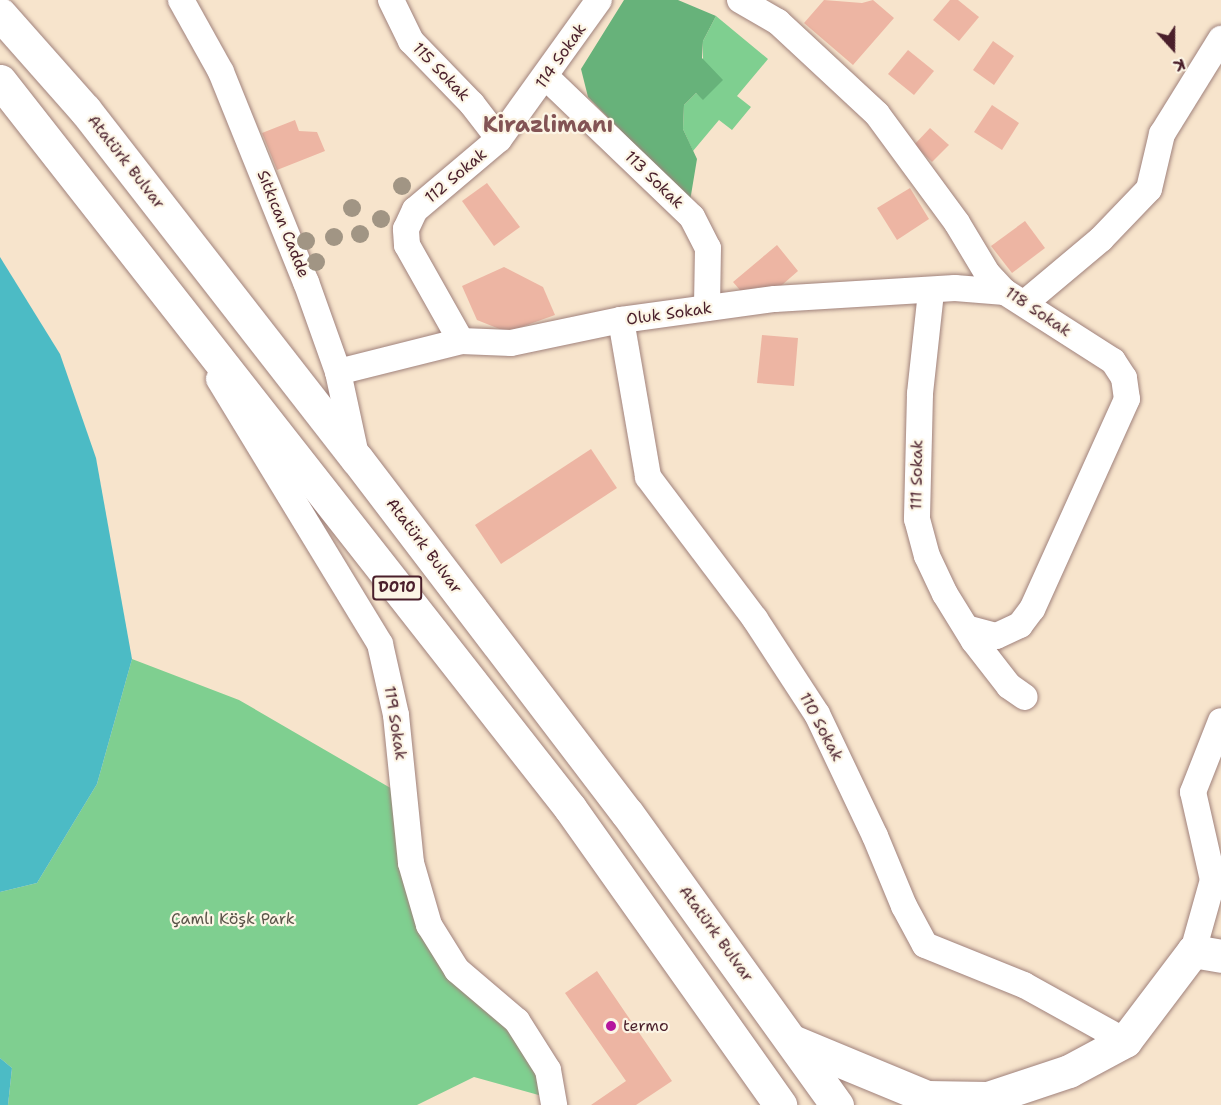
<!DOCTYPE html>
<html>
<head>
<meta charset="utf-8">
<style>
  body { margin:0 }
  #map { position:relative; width:1221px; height:1105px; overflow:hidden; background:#f7e4cc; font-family:"Shantell Sans",sans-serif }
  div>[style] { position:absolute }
  .green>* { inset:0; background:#7fcf90 }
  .forest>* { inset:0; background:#67b27a }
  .water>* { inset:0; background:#4cbbc5 }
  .building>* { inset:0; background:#edb5a3 }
  .roads { filter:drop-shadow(0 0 2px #a0827c) drop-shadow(0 0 2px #a0827c) }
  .minor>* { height:26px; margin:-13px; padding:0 13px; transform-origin:13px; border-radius:13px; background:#fff }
  .major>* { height:33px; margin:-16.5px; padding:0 16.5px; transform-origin:16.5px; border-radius:16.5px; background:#fff }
  .highway>* { height:33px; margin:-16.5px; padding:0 16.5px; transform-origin:16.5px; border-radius:16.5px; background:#fff }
  .trees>* { width:18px; height:18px; margin:-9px; border-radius:50%; background:#a19584 }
  .dots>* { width:16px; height:16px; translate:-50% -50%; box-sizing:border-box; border:3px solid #fcf5e5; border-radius:50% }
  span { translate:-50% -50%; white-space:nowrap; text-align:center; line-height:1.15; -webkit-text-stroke:4.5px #fcf5e5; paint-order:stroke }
  .shield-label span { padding:2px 4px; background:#fcf5e5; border:2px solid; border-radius:4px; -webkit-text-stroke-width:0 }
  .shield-label { font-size:15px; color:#4a1f2b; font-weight:700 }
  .street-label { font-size:16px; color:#4a1f2b }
  .park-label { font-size:16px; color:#5a5449 }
  .poi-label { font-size:16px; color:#4a1f2b }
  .left { translate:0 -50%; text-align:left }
  .district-label { font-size:22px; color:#835455; font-weight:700 }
  .north { position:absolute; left:1143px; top:18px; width:60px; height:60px; -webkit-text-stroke:4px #fcf5e5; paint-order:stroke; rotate:159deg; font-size:16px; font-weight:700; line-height:24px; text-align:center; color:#4a1f2b }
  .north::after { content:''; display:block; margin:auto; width:21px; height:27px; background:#4a1f2b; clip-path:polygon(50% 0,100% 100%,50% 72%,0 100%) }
</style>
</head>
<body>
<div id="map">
  <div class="green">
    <i style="clip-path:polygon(716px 16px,768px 59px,737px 96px,751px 107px,732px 130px,719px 120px,693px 151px,683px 129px,684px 105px,696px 93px,703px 99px,703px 41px)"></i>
    <i style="clip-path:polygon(132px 659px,239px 700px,406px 797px,429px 925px,517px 1021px,553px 1099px,474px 1077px,417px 1105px,8px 1105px,12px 1068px,0 1058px,0 892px,37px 883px,97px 784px)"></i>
  </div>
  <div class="forest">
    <i style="clip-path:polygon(624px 0,678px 0,716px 16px,703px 41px,702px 58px,723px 80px,703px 100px,696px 93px,684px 105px,683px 129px,697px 159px,690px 201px,588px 97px,581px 69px)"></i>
  </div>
  <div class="water">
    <i style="clip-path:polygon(0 257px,60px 354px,96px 458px,132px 659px,97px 784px,37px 883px,0 892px)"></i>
    <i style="clip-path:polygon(0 1058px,12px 1068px,8px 1105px,0 1105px)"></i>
  </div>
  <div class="building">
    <i style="clip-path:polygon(824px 0,862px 3px,873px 0,894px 18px,853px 65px,804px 23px)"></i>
    <i style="clip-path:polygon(950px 0,958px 0,979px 17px,959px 41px,933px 20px)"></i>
    <i style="clip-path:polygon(993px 41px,1014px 56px,994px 85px,973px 70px)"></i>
    <i style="clip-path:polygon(908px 50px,934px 71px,914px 95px,888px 74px)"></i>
    <i style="clip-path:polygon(992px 105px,1019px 123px,1002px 150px,974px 132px)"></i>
    <i style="clip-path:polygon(295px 120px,299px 131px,317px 132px,325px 151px,277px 170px,262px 133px)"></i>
    <i style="clip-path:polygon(930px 128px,949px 145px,932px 162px,914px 145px)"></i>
    <i style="clip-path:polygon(487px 183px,520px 227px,494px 246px,462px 201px)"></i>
    <i style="clip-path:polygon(910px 188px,929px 219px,897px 240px,877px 208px)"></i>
    <i style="clip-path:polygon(1025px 221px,1045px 248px,1012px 273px,991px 246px)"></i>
    <i style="clip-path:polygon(777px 245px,798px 271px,767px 298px,758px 287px,746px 297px,733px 282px)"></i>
    <i style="clip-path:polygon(504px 267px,543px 287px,555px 315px,507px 332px,477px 320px,462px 286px)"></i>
    <i style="clip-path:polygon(762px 335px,798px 338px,794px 386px,757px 383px)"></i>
    <i style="clip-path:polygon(591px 449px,617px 488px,501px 564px,475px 525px)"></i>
    <i style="clip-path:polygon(597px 971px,672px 1081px,636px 1105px,591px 1105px,626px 1081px,565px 993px)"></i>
  </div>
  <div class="roads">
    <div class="minor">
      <i style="left:181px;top:0;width:82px;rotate:60.9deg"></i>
      <i style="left:221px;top:72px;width:227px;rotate:68deg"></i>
      <i style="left:306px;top:282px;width:96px;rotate:70.4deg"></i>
      <i style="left:338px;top:372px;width:85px;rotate:77.8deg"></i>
      <i style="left:391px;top:0;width:46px;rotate:64deg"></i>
      <i style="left:411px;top:41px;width:88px;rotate:45.9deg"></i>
      <i style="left:472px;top:104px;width:44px;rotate:52.4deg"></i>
      <i style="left:740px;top:0;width:44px;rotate:30.1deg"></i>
      <i style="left:778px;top:22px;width:135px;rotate:42.9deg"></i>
      <i style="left:877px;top:114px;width:135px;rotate:53.7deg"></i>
      <i style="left:957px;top:223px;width:58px;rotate:59deg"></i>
      <i style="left:987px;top:273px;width:26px;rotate:47deg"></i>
      <i style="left:1005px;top:292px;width:128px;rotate:32.6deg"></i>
      <i style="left:1113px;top:361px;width:20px;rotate:57deg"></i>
      <i style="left:1124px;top:378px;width:21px;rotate:82deg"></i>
      <i style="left:1127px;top:399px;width:230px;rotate:114.3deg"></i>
      <i style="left:1032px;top:609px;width:20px;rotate:127deg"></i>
      <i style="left:1020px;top:625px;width:26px;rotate:155deg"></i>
      <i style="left:996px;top:636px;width:30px;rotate:-165deg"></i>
      <i style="left:546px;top:77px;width:202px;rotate:43.8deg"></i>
      <i style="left:692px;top:217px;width:35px;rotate:63deg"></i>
      <i style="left:708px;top:248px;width:60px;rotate:91deg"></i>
      <i style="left:931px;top:292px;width:103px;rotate:96.2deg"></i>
      <i style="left:920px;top:394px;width:125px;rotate:91.4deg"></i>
      <i style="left:917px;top:519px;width:38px;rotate:75deg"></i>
      <i style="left:927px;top:556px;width:42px;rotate:64.7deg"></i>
      <i style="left:945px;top:594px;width:55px;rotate:58.3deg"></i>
      <i style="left:974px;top:641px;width:57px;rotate:52.1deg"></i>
      <i style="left:1009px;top:686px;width:19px;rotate:35deg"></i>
      <i style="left:1026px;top:302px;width:98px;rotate:-40deg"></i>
      <i style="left:1101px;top:239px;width:69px;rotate:-46.2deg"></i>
      <i style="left:1149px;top:189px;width:57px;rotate:-76.7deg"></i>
      <i style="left:1162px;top:134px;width:112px;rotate:-58.2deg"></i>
      <i style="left:621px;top:320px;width:159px;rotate:80.2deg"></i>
      <i style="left:648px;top:477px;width:178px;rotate:53deg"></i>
      <i style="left:755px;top:619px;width:113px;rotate:56.9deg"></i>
      <i style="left:817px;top:714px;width:135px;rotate:64.6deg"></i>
      <i style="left:875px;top:836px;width:76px;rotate:67.5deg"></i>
      <i style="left:904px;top:906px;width:44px;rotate:61.7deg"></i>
      <i style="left:925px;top:945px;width:107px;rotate:22deg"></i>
      <i style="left:1024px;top:985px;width:115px;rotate:29deg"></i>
      <i style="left:461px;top:341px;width:110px;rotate:-119.4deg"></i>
      <i style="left:407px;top:245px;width:16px;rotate:-94deg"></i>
      <i style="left:406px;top:229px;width:21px;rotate:-65deg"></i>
      <i style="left:415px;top:210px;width:110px;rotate:-40.2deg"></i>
      <i style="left:499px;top:139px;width:171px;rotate:-54.3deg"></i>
      <i style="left:338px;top:372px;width:127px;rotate:-14.1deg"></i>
      <i style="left:461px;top:341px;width:50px;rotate:2.3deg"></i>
      <i style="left:511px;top:343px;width:112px;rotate:-11.8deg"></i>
      <i style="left:621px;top:320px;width:155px;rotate:-7.8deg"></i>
      <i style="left:775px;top:299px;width:180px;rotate:-3.5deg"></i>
      <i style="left:955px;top:288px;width:50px;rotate:4.6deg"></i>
      <i style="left:219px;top:379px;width:310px;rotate:58.7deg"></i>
      <i style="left:380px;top:644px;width:73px;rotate:77.3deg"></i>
      <i style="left:396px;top:715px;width:149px;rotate:84.2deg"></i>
      <i style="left:411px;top:863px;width:65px;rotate:73.8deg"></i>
      <i style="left:429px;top:925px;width:53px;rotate:58.1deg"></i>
      <i style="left:457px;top:970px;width:79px;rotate:40.4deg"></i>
      <i style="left:517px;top:1021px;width:58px;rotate:57.7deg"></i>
      <i style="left:548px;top:1070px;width:36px;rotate:80deg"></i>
      <i style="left:1193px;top:951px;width:74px;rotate:-74.3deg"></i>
      <i style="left:1213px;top:880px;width:90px;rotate:-102.8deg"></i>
      <i style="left:1193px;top:792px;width:76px;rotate:-68.5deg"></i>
    </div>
    <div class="major">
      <i style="left:792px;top:1041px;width:146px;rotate:22.5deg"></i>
      <i style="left:927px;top:1097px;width:61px;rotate:0.9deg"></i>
      <i style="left:988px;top:1098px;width:85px;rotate:-18.4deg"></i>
      <i style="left:1069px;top:1071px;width:64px;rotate:-28.2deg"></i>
      <i style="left:1125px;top:1041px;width:113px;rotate:-52.9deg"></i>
      <i style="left:1193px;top:951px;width:28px;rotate:10deg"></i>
    </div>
    <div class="highway">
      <i style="left:0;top:14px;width:128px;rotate:48.5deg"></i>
      <i style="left:85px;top:110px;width:442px;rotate:52.1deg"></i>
      <i style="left:357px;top:459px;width:445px;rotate:52.7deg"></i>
      <i style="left:627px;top:813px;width:360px;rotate:54.3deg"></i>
      <i style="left:0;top:81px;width:924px;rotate:51.9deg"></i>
      <i style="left:570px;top:808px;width:364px;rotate:54.7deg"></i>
    </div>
  </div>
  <div class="trees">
    <i style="left:402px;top:186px"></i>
    <i style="left:352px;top:208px"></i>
    <i style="left:381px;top:219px"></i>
    <i style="left:360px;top:234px"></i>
    <i style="left:334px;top:237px"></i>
    <i style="left:306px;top:241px"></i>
    <i style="left:316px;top:262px"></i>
  </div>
  <div class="dots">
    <i style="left:611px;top:1026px;background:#b5179e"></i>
  </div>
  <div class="shield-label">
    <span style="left:397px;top:588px">D010</span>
  </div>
  <div class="street-label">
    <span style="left:561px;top:56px;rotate:-55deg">114 Sokak</span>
    <span style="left:441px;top:72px;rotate:46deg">115 Sokak</span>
    <span style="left:126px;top:162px;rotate:52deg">Atatürk Bulvar</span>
    <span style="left:456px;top:176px;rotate:-40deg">112 Sokak</span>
    <span style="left:654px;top:180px;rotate:44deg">113 Sokak</span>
    <span style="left:283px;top:224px;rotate:68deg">Sıtkıcan Cadde</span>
    <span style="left:1038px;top:312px;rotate:34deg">118 Sokak</span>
    <span style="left:669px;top:314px;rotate:-8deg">Oluk Sokak</span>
    <span style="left:917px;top:475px;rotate:-89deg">111 Sokak</span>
    <span style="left:424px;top:546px;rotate:53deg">Atatürk Bulvar</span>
    <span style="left:395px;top:723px;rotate:81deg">119 Sokak</span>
    <span style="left:821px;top:727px;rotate:62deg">110 Sokak</span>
    <span style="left:716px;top:934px;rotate:54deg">Atatürk Bulvar</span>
  </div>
  <div class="park-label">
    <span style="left:233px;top:919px">Çamlı Köşk Park</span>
  </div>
  <div class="poi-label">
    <span class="left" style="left:623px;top:1026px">termo</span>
  </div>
  <div class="district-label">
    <span style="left:548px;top:125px">Kirazlimanı</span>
  </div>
  <div class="north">K</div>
</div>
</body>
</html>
